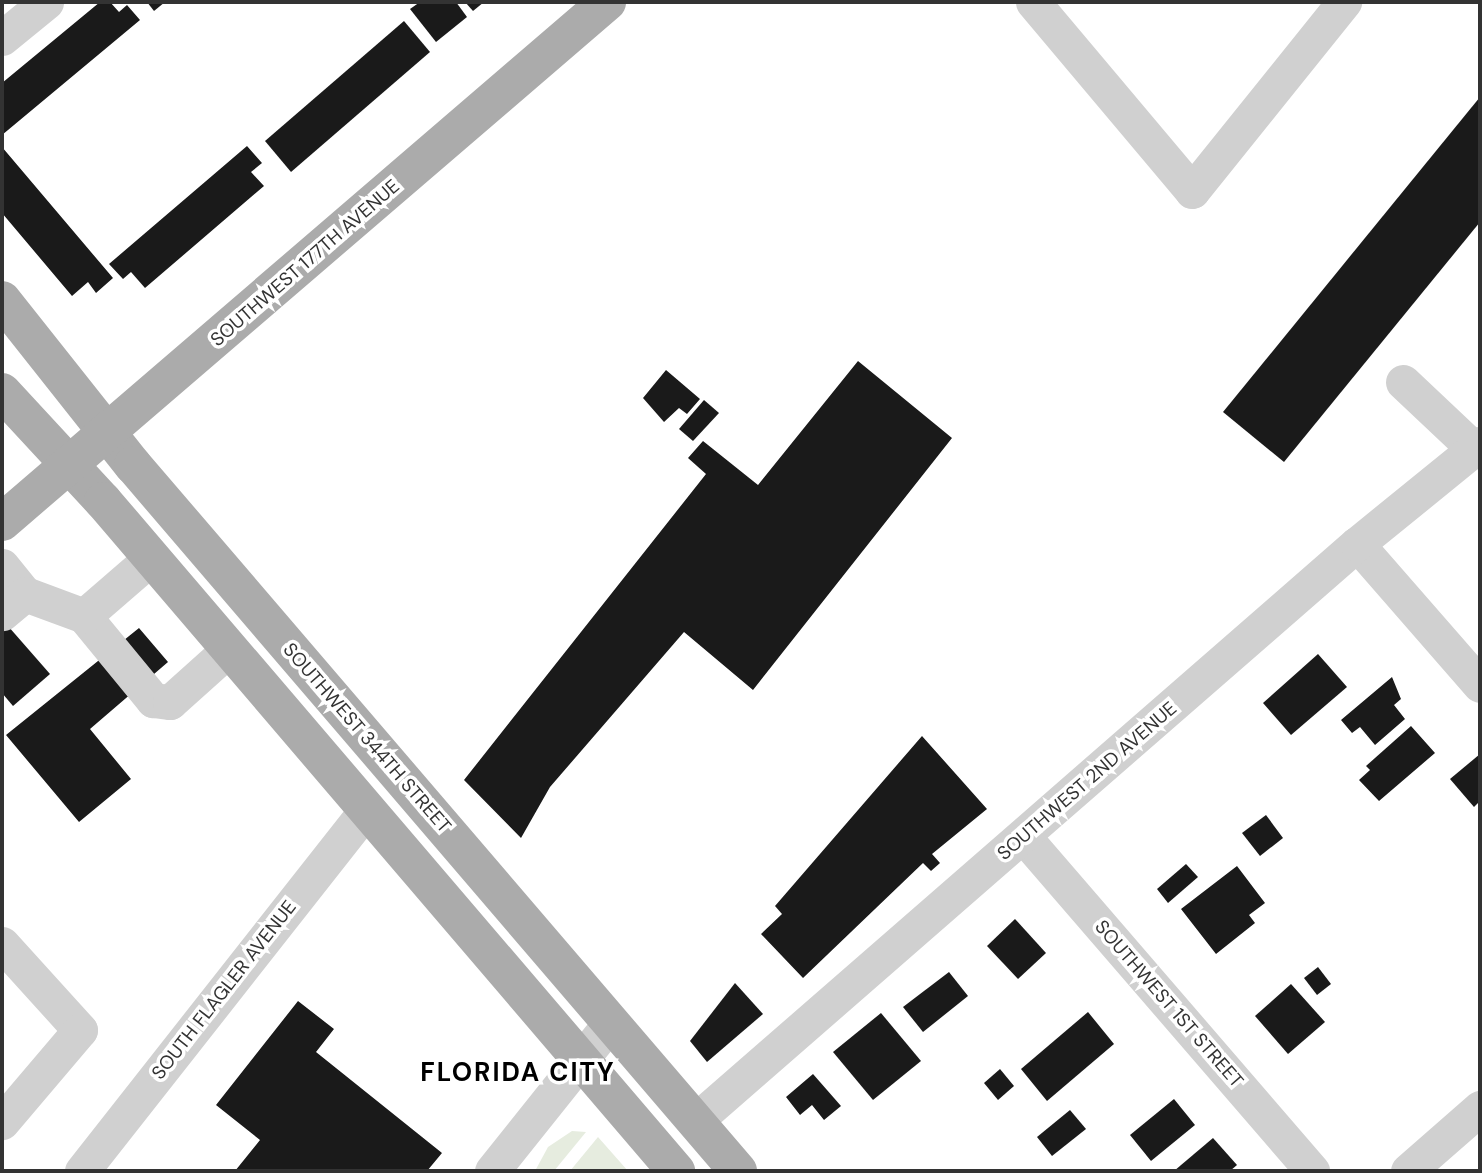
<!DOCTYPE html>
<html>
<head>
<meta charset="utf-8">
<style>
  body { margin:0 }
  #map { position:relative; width:1482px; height:1173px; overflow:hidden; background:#fff; font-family:"DM Sans",sans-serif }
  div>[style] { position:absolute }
  .green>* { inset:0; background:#e6ecdf }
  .building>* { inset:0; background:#1a1a1a }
  .minor>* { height:35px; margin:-17.5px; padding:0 17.5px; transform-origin:17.5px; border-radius:17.5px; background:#d0d0d0 }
  .major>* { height:38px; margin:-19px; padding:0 19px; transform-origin:19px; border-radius:19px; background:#ababab }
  span { translate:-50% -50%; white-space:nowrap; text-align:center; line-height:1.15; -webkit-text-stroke:7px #fff; paint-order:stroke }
  .street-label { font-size:19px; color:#333 }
  .district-label { font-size:26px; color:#000; font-weight:700; letter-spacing:2px }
  .frame { position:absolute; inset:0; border:4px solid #333; pointer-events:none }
</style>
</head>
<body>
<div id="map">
  <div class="green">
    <i style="clip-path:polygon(572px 1131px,586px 1132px,554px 1171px,535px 1171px,548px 1147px)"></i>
    <i style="clip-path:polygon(598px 1137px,628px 1171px,570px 1171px)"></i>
  </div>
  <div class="building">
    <i style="clip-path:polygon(100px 2px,110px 2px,119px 12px,127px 5px,140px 20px,2px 135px,2px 83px)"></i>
    <i style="clip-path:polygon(147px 2px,165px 2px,154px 11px)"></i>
    <i style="clip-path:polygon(420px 2px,456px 2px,467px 17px,436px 42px,410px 9px)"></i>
    <i style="clip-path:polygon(465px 2px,484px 2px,473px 11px)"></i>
    <i style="clip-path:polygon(404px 21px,430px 52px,291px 172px,265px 141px)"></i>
    <i style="clip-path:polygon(1480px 97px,1480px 222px,1284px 462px,1223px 412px)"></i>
    <i style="clip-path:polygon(247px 146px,262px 163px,251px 172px,264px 186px,145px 288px,131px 272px,123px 279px,109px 264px)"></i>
    <i style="clip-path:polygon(2px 147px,113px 278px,96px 293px,88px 282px,72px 296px,2px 213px)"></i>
    <i style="clip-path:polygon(858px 361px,952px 438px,753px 690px,684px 632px,550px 787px,521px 838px,464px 780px,706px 474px,688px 458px,703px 441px,758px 485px)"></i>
    <i style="clip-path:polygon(666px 370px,700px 399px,687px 414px,679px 408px,664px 422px,643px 398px)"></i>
    <i style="clip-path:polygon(704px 400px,719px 413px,693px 441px,679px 429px)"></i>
    <i style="clip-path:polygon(8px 626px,50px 674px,13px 706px,2px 693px,2px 631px)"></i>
    <i style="clip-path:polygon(139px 628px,168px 662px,90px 729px,131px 779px,79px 822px,6px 735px)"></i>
    <i style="clip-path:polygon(1318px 654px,1347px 687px,1291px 735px,1263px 703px)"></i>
    <i style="clip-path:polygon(1392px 677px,1401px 699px,1394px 705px,1405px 719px,1375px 745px,1360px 727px,1352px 733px,1341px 720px)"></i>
    <i style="clip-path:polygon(1411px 726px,1435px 753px,1379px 801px,1359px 780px,1370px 770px,1366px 766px)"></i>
    <i style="clip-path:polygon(922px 736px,987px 809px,932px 854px,940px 863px,931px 871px,923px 863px,803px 978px,761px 934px,782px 914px,775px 906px)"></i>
    <i style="clip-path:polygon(1480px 754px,1480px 801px,1474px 807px,1450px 779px)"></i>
    <i style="clip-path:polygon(1266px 815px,1283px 838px,1260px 856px,1242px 833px)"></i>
    <i style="clip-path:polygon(1186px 864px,1198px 877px,1168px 903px,1157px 889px)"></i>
    <i style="clip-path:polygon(1237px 866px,1265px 903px,1249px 915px,1255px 923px,1216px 954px,1181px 909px)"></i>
    <i style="clip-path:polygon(1015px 919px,1046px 953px,1018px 979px,987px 946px)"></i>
    <i style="clip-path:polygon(1318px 967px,1331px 984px,1317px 995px,1304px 978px)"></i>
    <i style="clip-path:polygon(949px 972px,968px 996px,923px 1032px,903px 1007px)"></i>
    <i style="clip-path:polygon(735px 983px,763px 1014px,707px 1062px,690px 1041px)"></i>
    <i style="clip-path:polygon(1291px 984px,1325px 1022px,1288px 1054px,1255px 1016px)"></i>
    <i style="clip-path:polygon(298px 1001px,334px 1029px,316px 1052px,442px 1153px,427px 1171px,235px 1171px,260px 1140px,216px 1105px)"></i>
    <i style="clip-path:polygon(1088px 1012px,1114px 1044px,1047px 1101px,1021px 1069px)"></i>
    <i style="clip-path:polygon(881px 1013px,921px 1061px,873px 1100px,833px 1052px)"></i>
    <i style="clip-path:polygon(1000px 1069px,1014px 1086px,998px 1100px,984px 1083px)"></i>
    <i style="clip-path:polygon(813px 1074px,841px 1106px,824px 1120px,812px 1105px,800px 1115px,786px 1097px)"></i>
    <i style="clip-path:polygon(1174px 1099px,1195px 1125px,1151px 1161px,1130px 1135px)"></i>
    <i style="clip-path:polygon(1070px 1110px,1086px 1129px,1052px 1156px,1037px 1137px)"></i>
    <i style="clip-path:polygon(1213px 1138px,1237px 1165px,1230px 1171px,1174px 1171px)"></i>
  </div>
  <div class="minor">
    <i style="left:1033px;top:2px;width:247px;rotate:49.9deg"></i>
    <i style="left:1192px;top:191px;width:243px;rotate:-51.2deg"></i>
    <i style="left:2px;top:38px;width:57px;rotate:-39.3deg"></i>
    <i style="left:1403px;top:382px;width:98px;rotate:43.3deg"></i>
    <i style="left:1357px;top:544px;width:187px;rotate:48.9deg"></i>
    <i style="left:2px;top:566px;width:36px;rotate:51deg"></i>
    <i style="left:25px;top:594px;width:30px;rotate:140deg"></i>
    <i style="left:25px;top:594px;width:63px;rotate:20.4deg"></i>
    <i style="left:84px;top:616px;width:109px;rotate:50.6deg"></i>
    <i style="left:153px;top:700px;width:17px;rotate:7deg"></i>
    <i style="left:170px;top:702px;width:79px;rotate:-41.9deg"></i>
    <i style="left:84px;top:616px;width:89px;rotate:-40.9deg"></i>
    <i style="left:1024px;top:837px;width:441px;rotate:49.2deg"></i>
    <i style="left:2px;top:944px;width:116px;rotate:47.8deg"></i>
    <i style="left:80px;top:1030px;width:121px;rotate:130.3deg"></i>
    <i style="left:695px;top:1121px;width:878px;rotate:-41.08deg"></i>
    <i style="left:1357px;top:544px;width:159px;rotate:-39.1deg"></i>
    <i style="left:82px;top:1171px;width:461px;rotate:-51.8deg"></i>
    <i style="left:492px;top:1171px;width:191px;rotate:-51.4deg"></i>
    <i style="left:1408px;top:1171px;width:96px;rotate:-41.2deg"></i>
  </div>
  <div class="major">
    <i style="left:2px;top:300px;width:211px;rotate:51.6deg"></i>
    <i style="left:133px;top:465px;width:930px;rotate:49.41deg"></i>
    <i style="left:2px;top:392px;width:149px;rotate:47.2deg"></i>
    <i style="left:103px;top:501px;width:882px;rotate:49.46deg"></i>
    <i style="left:2px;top:522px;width:798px;rotate:-40.68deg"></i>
  </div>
  <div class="street-label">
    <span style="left:305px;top:263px;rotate:-41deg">SOUTHWEST 177TH AVENUE</span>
    <span style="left:367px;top:738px;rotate:49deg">SOUTHWEST 344TH STREET</span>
    <span style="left:1087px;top:781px;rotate:-41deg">SOUTHWEST 2ND AVENUE</span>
    <span style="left:224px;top:990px;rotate:-52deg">SOUTH FLAGLER AVENUE</span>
    <span style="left:1169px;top:1004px;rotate:49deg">SOUTHWEST 1ST STREET</span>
  </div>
  <div class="district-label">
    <span style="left:518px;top:1073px">FLORIDA CITY</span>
  </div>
  <div class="frame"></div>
</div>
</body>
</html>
